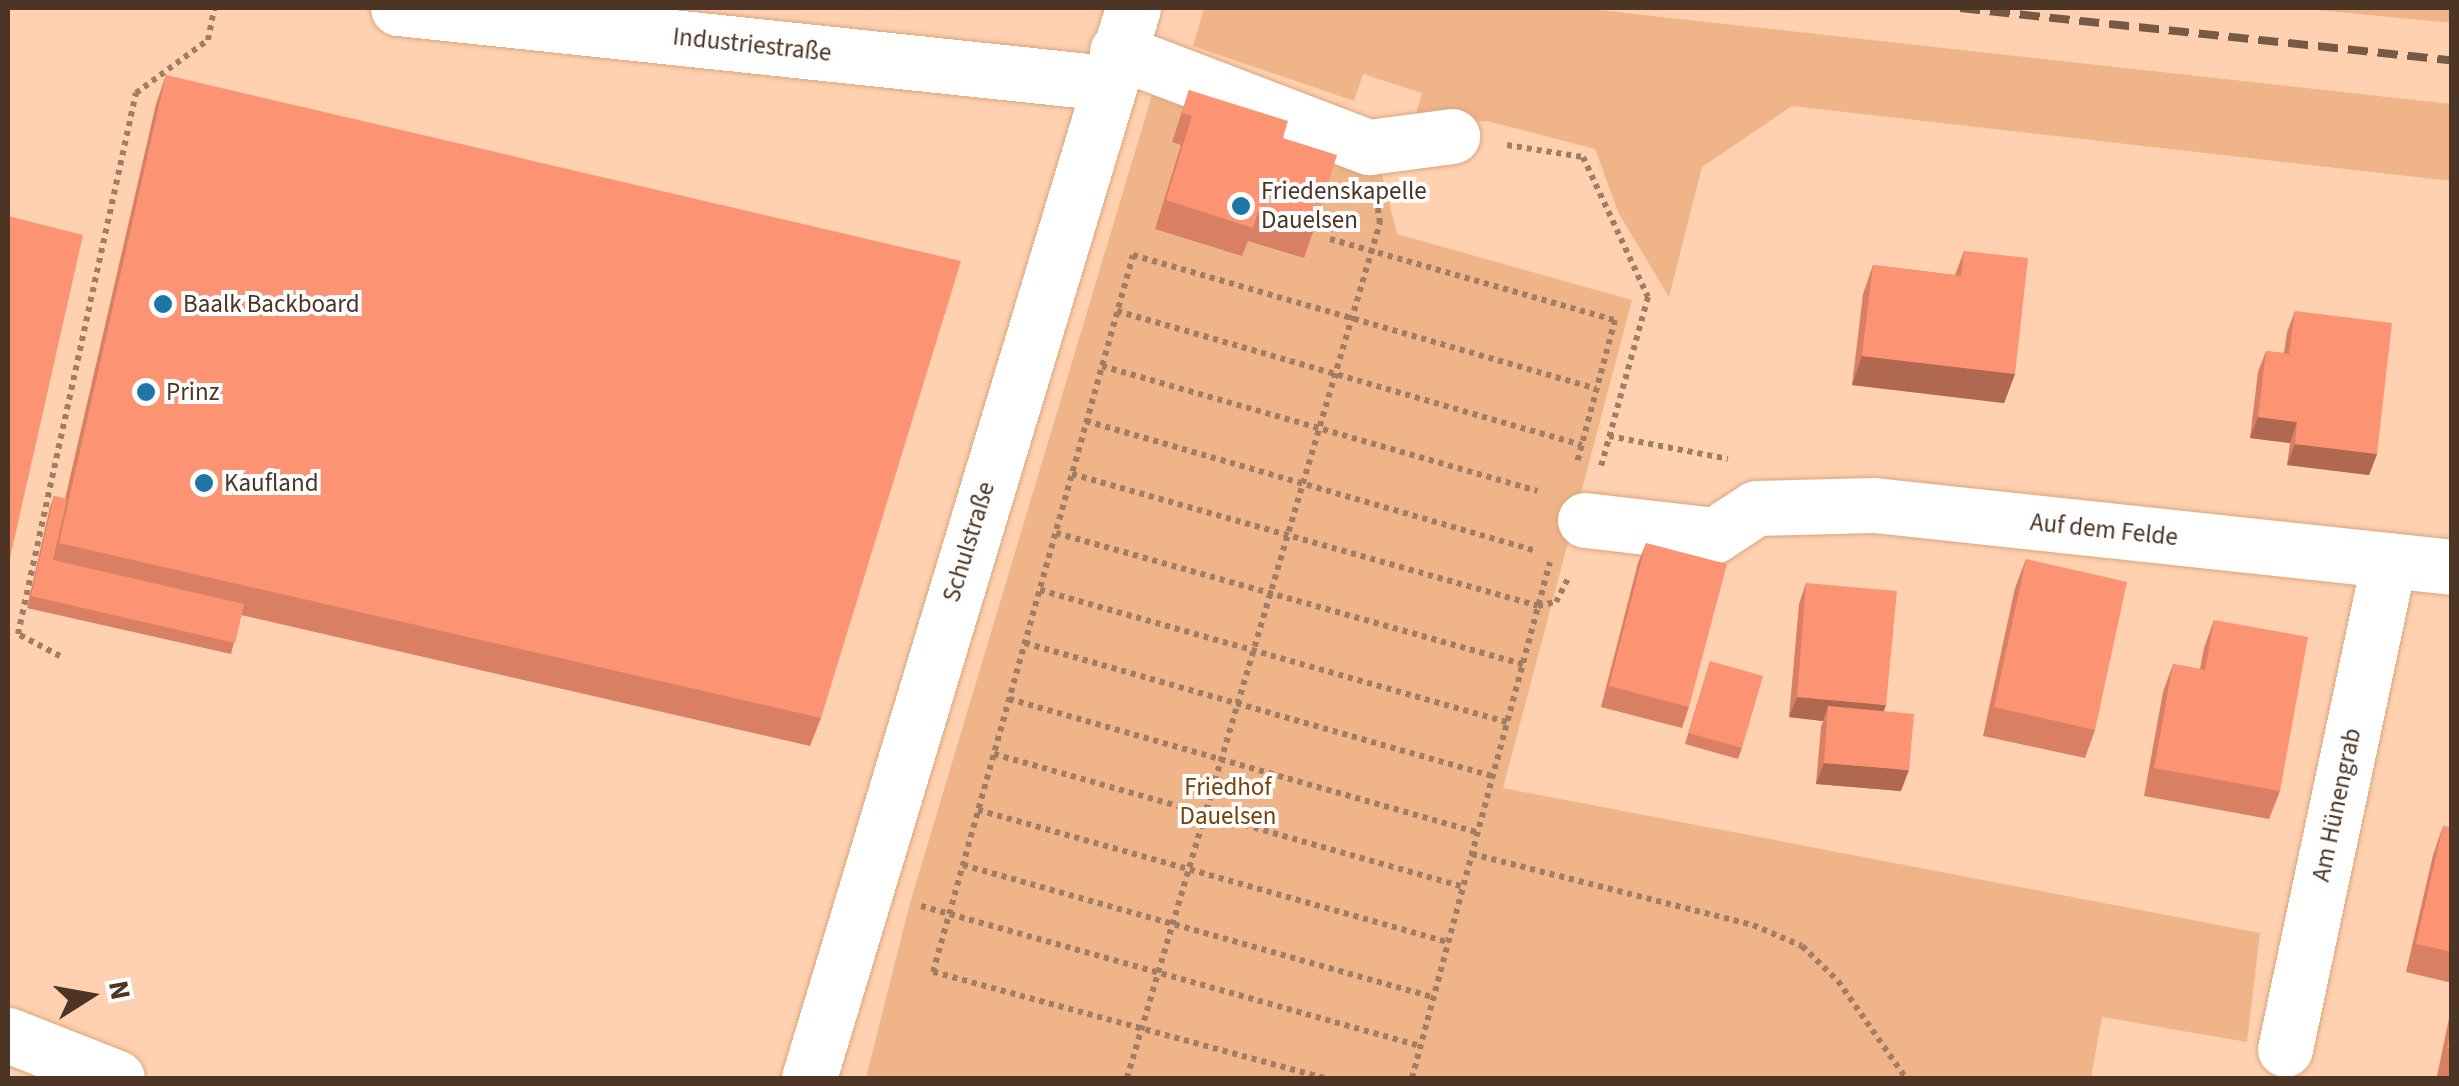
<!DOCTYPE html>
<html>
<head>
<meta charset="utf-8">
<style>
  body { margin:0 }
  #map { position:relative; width:2459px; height:1086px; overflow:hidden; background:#ffd1b0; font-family:"Source Sans 3",sans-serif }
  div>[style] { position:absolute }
  .green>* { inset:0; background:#efb488 }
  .path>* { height:6px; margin-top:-3px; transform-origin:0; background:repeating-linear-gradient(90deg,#a07e66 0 5px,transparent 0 10px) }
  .roads { filter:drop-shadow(0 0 2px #dba57c) drop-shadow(0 0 2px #dba57c) }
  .minor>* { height:55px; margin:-27.5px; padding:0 27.5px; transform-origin:27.5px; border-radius:27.5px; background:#fff }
  .rail>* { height:8px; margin-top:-4px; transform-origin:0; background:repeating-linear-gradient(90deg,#775a46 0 20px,transparent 0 30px) }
  .wall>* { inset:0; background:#d97f64 }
  .shaded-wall>* { inset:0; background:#b06851 }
  .building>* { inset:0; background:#fc9474 }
  .dots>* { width:28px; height:28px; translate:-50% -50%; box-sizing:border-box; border:5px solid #fdfdfd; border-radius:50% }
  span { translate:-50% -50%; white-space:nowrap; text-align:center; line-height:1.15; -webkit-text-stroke:8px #fdfdfd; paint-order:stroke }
  .street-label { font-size:25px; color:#4c3525 }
  .poi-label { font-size:25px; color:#4c3525 }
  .left { translate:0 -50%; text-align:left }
  .park-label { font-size:25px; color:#78410a }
  .frame { position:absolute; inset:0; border:10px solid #4c3525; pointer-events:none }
  .north { position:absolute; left:40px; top:946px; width:100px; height:100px; -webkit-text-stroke:8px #fdfdfd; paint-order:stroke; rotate:79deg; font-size:28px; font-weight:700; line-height:40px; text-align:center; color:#4c3525 }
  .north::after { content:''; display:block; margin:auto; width:35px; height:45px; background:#4c3525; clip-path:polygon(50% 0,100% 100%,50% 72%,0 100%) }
</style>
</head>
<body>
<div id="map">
  <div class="green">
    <i style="clip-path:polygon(1204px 8px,1580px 8px,2451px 104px,2451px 181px,1792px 106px,1702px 167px,1669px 297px,1619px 214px,1595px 149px,1487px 121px,1412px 128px,1422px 93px,1363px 74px,1354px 101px,1193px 46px)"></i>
    <i style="clip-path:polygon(2298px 8px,2451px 8px,2451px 23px)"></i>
    <i style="clip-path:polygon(1152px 95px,1380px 167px,1397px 234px,1632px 300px,1503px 788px,2260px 933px,2247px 1042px,2102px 1017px,2091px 1078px,866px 1078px,910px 903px)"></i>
  </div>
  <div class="path">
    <i style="left:1507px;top:145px;width:77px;rotate:9deg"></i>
    <i style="left:1583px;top:157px;width:154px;rotate:65.1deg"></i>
    <i style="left:1648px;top:297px;width:176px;rotate:105.5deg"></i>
    <i style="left:1330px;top:239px;width:296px;rotate:15.9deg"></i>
    <i style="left:1615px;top:320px;width:148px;rotate:104.9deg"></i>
    <i style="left:1117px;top:311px;width:484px;rotate:16.1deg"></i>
    <i style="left:1102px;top:366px;width:453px;rotate:16deg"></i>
    <i style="left:1086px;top:421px;width:468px;rotate:16.1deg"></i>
    <i style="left:1609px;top:436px;width:121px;rotate:10.9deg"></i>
    <i style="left:1072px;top:474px;width:484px;rotate:15.8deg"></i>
    <i style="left:1538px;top:606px;width:18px;rotate:-13deg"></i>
    <i style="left:1556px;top:602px;width:30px;rotate:-63deg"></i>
    <i style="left:1056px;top:533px;width:485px;rotate:15.7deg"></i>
    <i style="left:1040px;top:590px;width:485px;rotate:15.8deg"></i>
    <i style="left:1025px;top:643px;width:487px;rotate:15.9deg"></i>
    <i style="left:60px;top:656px;width:47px;rotate:-152.4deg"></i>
    <i style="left:18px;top:634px;width:554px;rotate:-77.7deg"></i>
    <i style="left:136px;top:93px;width:89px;rotate:-36.4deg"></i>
    <i style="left:208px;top:40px;width:33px;rotate:-79deg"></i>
    <i style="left:1009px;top:699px;width:487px;rotate:15.9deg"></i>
    <i style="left:994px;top:754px;width:487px;rotate:15.8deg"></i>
    <i style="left:978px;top:810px;width:489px;rotate:15.7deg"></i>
    <i style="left:1472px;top:854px;width:290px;rotate:14.2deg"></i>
    <i style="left:1753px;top:925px;width:53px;rotate:23.2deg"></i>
    <i style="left:1802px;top:946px;width:50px;rotate:44.2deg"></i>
    <i style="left:1838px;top:981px;width:118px;rotate:55deg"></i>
    <i style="left:963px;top:865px;width:489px;rotate:15.7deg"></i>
    <i style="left:921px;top:906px;width:518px;rotate:15.67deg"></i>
    <i style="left:1127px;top:1078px;width:892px;rotate:-73.52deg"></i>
    <i style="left:1380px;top:223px;width:20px;rotate:-99deg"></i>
    <i style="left:1324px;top:1078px;width:405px;rotate:-164.8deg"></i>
    <i style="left:933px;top:972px;width:744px;rotate:-74.41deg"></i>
    <i style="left:1133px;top:255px;width:482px;rotate:16.1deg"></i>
    <i style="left:1412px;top:1078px;width:534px;rotate:-75.03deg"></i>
  </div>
  <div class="roads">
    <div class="minor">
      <i style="left:398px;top:8px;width:713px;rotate:6.04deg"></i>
      <i style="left:1117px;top:51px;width:270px;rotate:20.9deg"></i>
      <i style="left:1369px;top:147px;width:84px;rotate:-7.5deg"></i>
      <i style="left:1585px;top:520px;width:131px;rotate:6.6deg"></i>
      <i style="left:1715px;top:535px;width:49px;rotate:-33.4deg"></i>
      <i style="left:1756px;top:508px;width:118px;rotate:-1.5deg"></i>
      <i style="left:1874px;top:505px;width:581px;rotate:6.12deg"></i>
      <i style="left:8px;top:1035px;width:117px;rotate:21.5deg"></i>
      <i style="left:2285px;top:1049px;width:500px;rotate:-78deg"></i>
      <i style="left:809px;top:1078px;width:1118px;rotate:-73.15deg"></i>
    </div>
  </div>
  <div class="rail">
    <i style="left:1960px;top:8px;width:495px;rotate:6.1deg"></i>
  </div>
  <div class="wall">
    <i style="clip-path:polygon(166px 75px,821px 718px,810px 746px,241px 615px,231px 654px,27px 608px,50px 507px,54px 496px,65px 499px,156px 104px)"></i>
    <i style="clip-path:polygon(1189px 90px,1283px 138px,1314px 229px,1304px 258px,1248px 241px,1242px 256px,1155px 229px,1181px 145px,1172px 142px)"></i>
    <i style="clip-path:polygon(1964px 251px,2015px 374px,2004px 403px,1852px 385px,1863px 294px,1873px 265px,1955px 275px)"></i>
    <i style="clip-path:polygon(2295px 311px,2377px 454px,2369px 475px,2287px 465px,2290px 443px,2250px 438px,2258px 372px,2266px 351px,2284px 353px,2287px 332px)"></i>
    <i style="clip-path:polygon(1646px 543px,1689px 707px,1682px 728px,1601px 707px,1638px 563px)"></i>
    <i style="clip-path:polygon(2026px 559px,2095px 730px,2085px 758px,1983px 736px,2015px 588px)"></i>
    <i style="clip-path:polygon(1806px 583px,1884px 711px,1901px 791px,1816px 784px,1821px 727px,1823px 721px,1789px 717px,1799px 604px)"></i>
    <i style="clip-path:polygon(2214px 620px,2280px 791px,2269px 819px,2144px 796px,2163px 692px,2173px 664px,2200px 669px,2204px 648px)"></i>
    <i style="clip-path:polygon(1710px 661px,1742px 748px,1738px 759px,1685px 744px)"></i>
    <i style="clip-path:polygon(2443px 826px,2452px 828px,2452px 983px,2406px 972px,2433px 855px)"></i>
    <i style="clip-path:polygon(2452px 1004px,2452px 1078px,2442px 1078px,2437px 1076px)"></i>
  </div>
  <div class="shaded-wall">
    <i style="clip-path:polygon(1862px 356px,2015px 374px,2004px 403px,1852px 385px)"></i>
    <i style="clip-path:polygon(2258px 417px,2297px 422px,2290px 443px,2250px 438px)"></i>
    <i style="clip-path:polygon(2295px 444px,2377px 454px,2369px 475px,2287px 465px)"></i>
    <i style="clip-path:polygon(1797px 697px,1886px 705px,1879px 726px,1828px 706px,1823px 721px,1789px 717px)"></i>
    <i style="clip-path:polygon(1824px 763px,1909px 770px,1901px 791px,1816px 784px)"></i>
  </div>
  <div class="building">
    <i style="clip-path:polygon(166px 75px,961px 261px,821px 718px,59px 543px)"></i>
    <i style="clip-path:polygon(1189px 90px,1288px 121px,1283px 138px,1337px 155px,1314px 229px,1258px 212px,1253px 228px,1166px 200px,1192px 116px,1182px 113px)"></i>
    <i style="clip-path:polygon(8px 216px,83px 235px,8px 567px)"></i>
    <i style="clip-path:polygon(1964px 251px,2028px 258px,2015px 374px,1862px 356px,1873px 265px,1961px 276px)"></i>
    <i style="clip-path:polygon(2295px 311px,2392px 323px,2377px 454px,2295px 444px,2297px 422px,2258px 417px,2266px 351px,2289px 354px)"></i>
    <i style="clip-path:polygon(54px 496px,67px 499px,53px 560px,244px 604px,235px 643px,31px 596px)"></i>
    <i style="clip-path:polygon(1646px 543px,1727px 564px,1689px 707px,1609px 686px)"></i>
    <i style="clip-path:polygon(2026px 559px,2127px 582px,2095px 730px,1994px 707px)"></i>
    <i style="clip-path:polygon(1806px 583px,1897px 591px,1886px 705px,1797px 697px)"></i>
    <i style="clip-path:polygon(2214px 620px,2308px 637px,2280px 791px,2154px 768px,2173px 664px,2205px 670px)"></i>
    <i style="clip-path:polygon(1710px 661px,1763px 676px,1742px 748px,1689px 733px)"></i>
    <i style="clip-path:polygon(1828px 706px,1914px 714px,1909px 770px,1824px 763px)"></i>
    <i style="clip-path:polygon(2443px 826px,2452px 828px,2452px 952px,2416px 944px)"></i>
    <i style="clip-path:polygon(2452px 1026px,2452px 1049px,2447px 1048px)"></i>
  </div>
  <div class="dots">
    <i style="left:1241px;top:206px;background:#1e76a5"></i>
    <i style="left:163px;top:304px;background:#1e76a5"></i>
    <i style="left:146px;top:392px;background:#1e76a5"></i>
    <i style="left:204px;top:483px;background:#1e76a5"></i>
  </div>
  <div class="street-label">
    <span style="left:752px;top:45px;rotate:6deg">Industriestraße</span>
    <span style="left:2104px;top:530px;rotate:6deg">Auf dem Felde</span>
    <span style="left:969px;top:542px;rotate:-73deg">Schulstraße</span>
    <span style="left:2337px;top:805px;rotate:-78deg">Am Hünengrab</span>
  </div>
  <div class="poi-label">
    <span class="left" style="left:1261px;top:206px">Friedenskapelle<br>Dauelsen</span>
    <span class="left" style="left:183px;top:304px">Baalk Backboard</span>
    <span class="left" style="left:166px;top:392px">Prinz</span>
    <span class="left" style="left:224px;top:483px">Kaufland</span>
  </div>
  <div class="park-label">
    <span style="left:1228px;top:802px">Friedhof<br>Dauelsen</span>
  </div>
  <div class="frame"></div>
  <div class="north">N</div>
</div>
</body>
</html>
